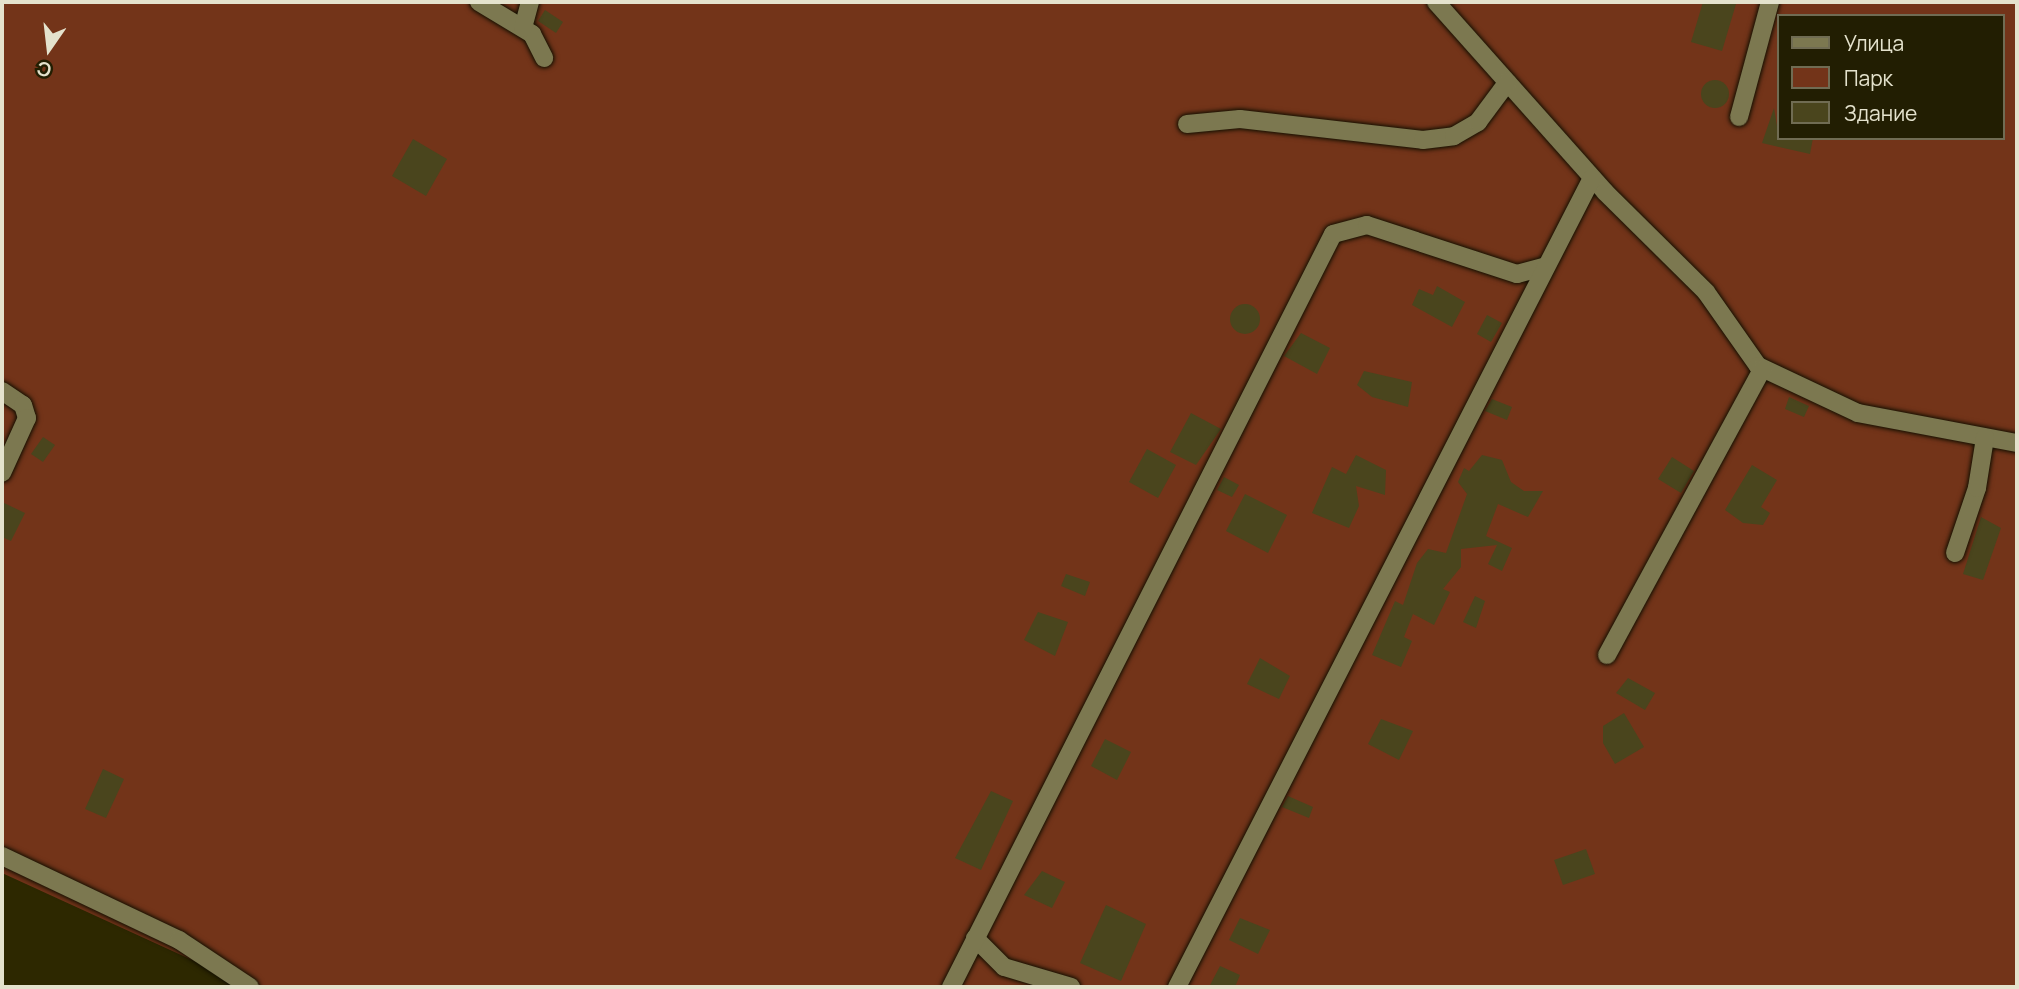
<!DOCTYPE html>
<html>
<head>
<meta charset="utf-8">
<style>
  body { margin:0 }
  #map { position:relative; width:2019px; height:989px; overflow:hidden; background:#2d2800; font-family:Manrope,sans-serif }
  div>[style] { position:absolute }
  .green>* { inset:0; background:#733419 }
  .building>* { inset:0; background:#4a451d }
  .round { border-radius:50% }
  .roads { filter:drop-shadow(0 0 2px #141000) drop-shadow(0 0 2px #141000) }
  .minor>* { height:18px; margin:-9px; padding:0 9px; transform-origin:9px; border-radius:9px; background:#7c7850 }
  span { translate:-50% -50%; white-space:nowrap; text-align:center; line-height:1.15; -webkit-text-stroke:7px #221e02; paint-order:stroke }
  .frame { position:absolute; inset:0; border:4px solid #e4e2cd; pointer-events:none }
  .legend { position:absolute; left:1777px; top:14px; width:228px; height:126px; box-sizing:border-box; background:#221e02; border:2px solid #706c53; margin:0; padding:9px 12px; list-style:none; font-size:21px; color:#e4e2cd }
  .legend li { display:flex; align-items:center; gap:14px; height:35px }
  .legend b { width:35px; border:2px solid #706c53 }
  .north { position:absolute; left:14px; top:14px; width:70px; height:70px; -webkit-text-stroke:5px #221e02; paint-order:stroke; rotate:194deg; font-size:19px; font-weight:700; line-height:28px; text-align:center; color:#e4e2cd }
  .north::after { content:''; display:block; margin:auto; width:24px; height:32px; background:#e4e2cd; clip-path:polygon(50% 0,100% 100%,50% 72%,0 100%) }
</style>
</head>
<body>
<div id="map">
  <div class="green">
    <i style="clip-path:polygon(evenodd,2px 2px,2017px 2px,2017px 987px,251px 987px,2px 873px,2px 2px,1779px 16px,2003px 16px,2003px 138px,1779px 138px,1779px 16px)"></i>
  </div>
  <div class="building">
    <i style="clip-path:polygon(1703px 2px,1736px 4px,1722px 51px,1691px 42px)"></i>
    <i style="clip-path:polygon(545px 10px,563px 22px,556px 33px,538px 21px)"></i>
    <i class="round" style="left:1701px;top:80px;width:28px;height:28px"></i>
    <i style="clip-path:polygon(1774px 108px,1779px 138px,1813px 138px,1810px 154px,1762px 143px)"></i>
    <i style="clip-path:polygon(413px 139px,447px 159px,426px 196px,392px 176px)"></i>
    <i style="clip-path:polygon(1437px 286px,1465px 302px,1452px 327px,1412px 305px,1419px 289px,1433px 295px)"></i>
    <i class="round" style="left:1230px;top:304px;width:30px;height:30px"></i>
    <i style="clip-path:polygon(1487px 315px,1502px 323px,1491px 342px,1477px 334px)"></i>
    <i style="clip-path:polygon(1301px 333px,1330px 348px,1317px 374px,1284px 356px)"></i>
    <i style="clip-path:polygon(1364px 371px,1412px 382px,1408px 407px,1372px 397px,1357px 385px)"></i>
    <i style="clip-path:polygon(1789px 397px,1809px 406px,1804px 417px,1785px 409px)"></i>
    <i style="clip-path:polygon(1492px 399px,1512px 407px,1507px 420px,1485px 411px)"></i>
    <i style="clip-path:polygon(1191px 413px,1221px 429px,1196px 465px,1170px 452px)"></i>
    <i style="clip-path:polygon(43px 437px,55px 445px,43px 462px,31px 454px)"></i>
    <i style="clip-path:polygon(1147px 449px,1176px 465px,1158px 498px,1129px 482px)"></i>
    <i style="clip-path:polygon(1356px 455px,1386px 470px,1385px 495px,1356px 486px,1359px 506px,1349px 528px,1312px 513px,1332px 467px,1346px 474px)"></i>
    <i style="clip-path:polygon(1482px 455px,1502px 460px,1511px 482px,1524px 491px,1543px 491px,1528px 517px,1498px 504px,1486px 536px,1512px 548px,1502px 571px,1488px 564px,1497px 545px,1461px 549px,1461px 567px,1443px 589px,1450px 592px,1434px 625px,1413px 614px,1404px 637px,1412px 641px,1401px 667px,1372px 655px,1395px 601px,1403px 605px,1417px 563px,1428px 549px,1446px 553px,1467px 494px,1458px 482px,1464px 468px,1469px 471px)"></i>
    <i style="clip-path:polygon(1672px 457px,1694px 471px,1681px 493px,1658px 479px)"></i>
    <i style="clip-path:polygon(1752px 465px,1777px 480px,1761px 507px,1770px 513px,1763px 525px,1743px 523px,1725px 510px)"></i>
    <i style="clip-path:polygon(1224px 477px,1239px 485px,1232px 497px,1217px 490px)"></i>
    <i style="clip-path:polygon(1245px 494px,1287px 515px,1268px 553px,1226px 531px)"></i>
    <i style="clip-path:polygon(4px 503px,25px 513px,11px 541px,2px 537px)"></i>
    <i style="clip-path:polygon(1981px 517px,2001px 528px,1983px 580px,1963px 574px)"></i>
    <i style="clip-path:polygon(1066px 574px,1090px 582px,1085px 596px,1061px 586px)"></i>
    <i style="clip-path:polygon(1475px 596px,1485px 601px,1476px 628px,1463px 622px)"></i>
    <i style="clip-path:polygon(1038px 612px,1068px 622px,1055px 656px,1024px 640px)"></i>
    <i style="clip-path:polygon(1260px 658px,1290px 676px,1279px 699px,1247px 684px)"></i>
    <i style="clip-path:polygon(1628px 678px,1655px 693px,1645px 710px,1616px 693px)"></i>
    <i style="clip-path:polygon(1624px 713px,1644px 747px,1615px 764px,1603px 743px,1603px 726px)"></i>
    <i style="clip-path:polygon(1381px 719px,1413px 731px,1399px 760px,1368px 744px)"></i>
    <i style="clip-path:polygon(1105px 739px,1131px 752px,1117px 780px,1091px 766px)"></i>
    <i style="clip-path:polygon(103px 769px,124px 779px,106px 818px,85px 809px)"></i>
    <i style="clip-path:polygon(991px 791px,1013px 801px,981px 870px,955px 858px)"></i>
    <i style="clip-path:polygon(1288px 796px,1313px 807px,1309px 818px,1282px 807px)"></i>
    <i style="clip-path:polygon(1586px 849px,1595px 874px,1563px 885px,1554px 860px)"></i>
    <i style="clip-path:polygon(1042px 871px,1065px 882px,1052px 908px,1024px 895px)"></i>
    <i style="clip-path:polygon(1106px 905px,1146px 924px,1121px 981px,1080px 963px)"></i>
    <i style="clip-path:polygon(1240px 918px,1270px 930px,1258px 954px,1229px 940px)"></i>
    <i style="clip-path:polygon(1220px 966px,1240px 975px,1235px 987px,1209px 987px)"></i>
  </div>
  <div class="roads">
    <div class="minor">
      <i style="left:479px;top:2px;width:62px;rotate:31.1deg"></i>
      <i style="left:532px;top:34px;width:27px;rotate:63deg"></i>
      <i style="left:1436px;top:2px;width:254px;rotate:48.3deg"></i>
      <i style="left:1605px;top:192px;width:142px;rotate:44.7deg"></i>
      <i style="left:1706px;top:292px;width:90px;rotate:54.9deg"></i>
      <i style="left:1758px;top:366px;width:110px;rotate:25.2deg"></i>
      <i style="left:1858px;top:413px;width:162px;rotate:10.7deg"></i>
      <i style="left:523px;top:28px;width:27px;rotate:-75deg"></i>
      <i style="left:1739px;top:117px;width:119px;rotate:-74.9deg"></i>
      <i style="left:1187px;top:124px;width:53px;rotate:-5.4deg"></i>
      <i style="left:1240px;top:119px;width:184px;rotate:6.5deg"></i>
      <i style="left:1423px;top:140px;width:31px;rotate:-7deg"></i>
      <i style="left:1454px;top:136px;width:28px;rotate:-30deg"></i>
      <i style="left:1478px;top:122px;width:49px;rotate:-53.4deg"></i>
      <i style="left:2px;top:391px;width:25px;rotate:34deg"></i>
      <i style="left:23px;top:405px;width:14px;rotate:73deg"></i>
      <i style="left:27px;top:418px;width:60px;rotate:114.4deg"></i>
      <i style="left:1955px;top:553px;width:69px;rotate:-71.3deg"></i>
      <i style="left:1977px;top:488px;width:51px;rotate:-80.9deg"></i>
      <i style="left:1607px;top:655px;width:325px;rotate:-61.5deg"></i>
      <i style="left:2px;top:856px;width:196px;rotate:25.4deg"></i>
      <i style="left:179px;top:940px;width:85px;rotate:33.5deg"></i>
      <i style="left:975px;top:938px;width:41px;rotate:45deg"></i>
      <i style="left:1004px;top:967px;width:70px;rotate:16.6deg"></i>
      <i style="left:951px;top:987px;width:844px;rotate:-63.1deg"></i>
      <i style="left:1333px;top:234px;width:35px;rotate:-15deg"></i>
      <i style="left:1367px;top:225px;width:158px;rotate:18.1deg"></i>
      <i style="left:1517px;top:274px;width:28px;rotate:-15deg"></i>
      <i style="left:1177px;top:987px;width:909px;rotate:-62.84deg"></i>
    </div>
  </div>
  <div class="frame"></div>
  <ul class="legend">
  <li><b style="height:9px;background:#7c7850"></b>Улица</li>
  <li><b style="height:19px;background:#733419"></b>Парк</li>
  <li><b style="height:19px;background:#4a451d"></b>Здание</li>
  </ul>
  <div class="north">С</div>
</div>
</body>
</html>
